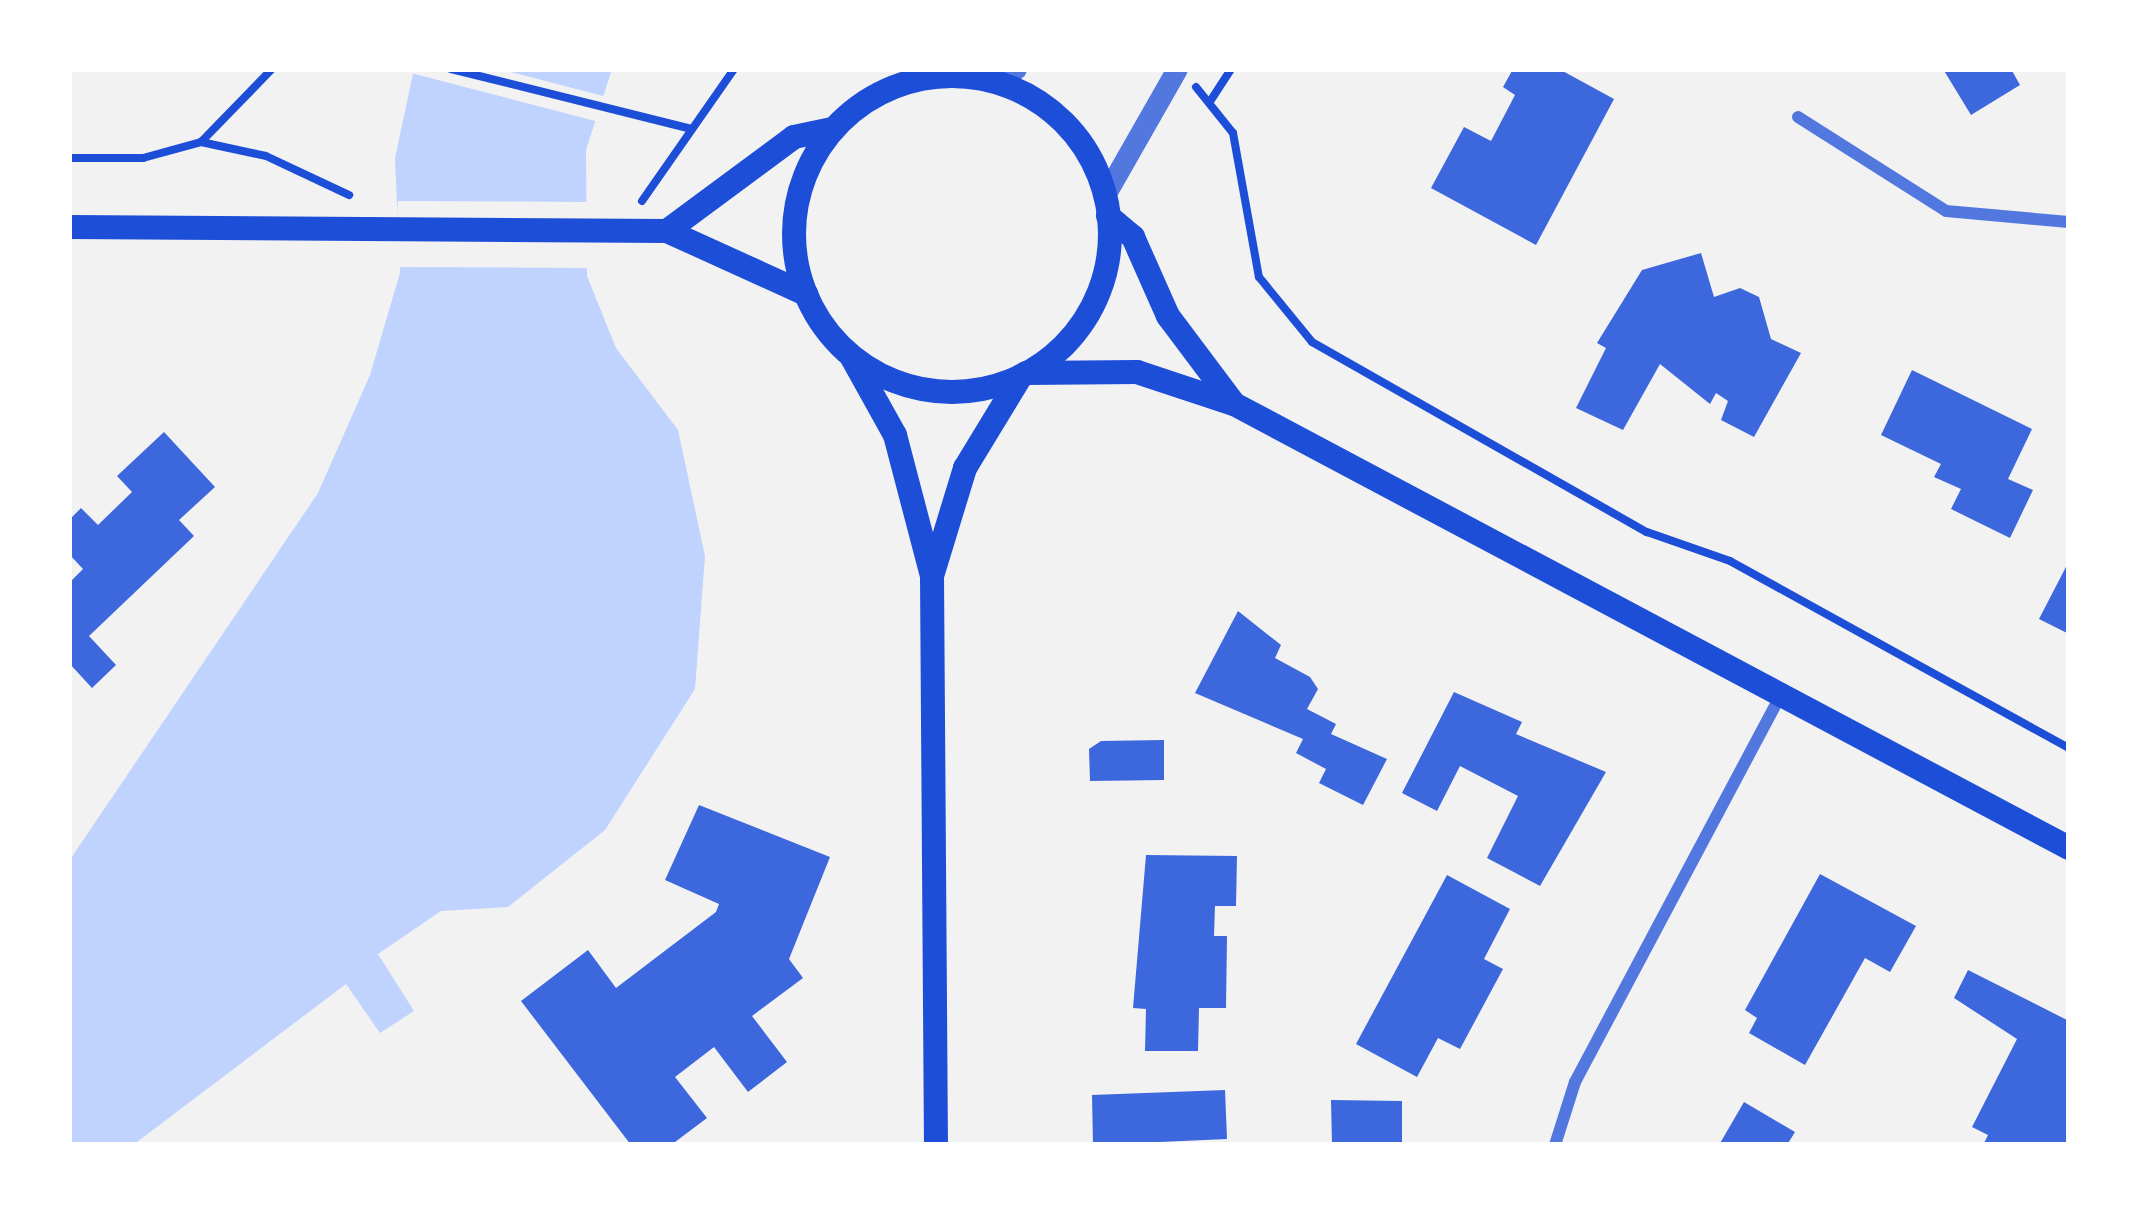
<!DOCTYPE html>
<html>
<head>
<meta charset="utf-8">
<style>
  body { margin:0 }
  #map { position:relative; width:2138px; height:1214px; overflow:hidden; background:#f2f2f2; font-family:"Sofia Sans Condensed",sans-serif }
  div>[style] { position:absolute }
  .water>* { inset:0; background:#bfd3fe }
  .pier>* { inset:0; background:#f2f2f2 }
  .building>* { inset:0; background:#3d67dc }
  .path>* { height:8px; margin:-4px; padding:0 4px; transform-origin:4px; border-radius:4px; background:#1d4ed8 }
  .minor>* { height:12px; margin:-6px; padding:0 6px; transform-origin:6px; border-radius:6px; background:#5277de }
  .tertiary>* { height:21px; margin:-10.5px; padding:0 10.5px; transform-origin:10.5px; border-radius:10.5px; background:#5277de }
  .secondary>* { height:24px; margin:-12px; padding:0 12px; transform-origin:12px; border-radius:12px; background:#1d4ed8 }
  .secondary>.ring { margin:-12px; padding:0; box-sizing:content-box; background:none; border:24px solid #1d4ed8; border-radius:50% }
  span { translate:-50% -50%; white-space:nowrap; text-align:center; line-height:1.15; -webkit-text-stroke:10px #fff; paint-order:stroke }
  .frame { position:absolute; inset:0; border:72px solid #fff; pointer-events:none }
</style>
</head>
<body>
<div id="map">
  <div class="water">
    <i style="clip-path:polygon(414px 69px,612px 69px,586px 150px,587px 276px,616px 348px,678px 430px,705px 556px,695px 689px,605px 830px,508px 907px,441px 911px,378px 954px,414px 1011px,380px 1033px,346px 984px,133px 1145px,69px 1145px,69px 861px,318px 493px,370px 375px,400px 273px,395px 158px)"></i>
  </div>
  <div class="pier">
    <i style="clip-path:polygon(499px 69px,607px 97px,599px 122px,407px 72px)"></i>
    <i style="clip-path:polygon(398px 201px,591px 202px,593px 268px,394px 267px)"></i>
  </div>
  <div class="building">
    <i style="clip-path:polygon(1513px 69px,1559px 69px,1614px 99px,1536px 245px,1431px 188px,1464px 127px,1491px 141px,1515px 95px,1503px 87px)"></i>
    <i style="clip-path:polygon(1943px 69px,2011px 69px,2020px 85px,1971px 115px)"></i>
    <i style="clip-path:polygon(1701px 253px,1714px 297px,1740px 288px,1759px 297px,1771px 339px,1801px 353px,1754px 437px,1721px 420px,1728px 401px,1716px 393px,1710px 404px,1660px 364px,1623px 430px,1576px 408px,1606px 348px,1597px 343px,1642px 270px)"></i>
    <i style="clip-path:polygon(1912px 370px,2032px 429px,2008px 479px,2033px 490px,2010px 538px,1951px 509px,1961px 489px,1934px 477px,1941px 464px,1881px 435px)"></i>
    <i style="clip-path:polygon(164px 432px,215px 487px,179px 520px,194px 536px,89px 636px,116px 665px,92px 688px,69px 663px,69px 583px,83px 569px,69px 554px,69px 520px,81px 508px,98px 525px,132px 492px,117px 476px)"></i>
    <i style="clip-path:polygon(2069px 561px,2069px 634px,2039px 619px)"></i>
    <i style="clip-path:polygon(1238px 611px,1281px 645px,1275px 658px,1310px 677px,1318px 689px,1307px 709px,1336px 724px,1331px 734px,1387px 759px,1363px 805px,1319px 783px,1326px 769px,1296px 753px,1303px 739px,1195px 693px)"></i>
    <i style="clip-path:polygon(1454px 692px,1522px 722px,1516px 734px,1606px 772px,1540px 886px,1487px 858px,1518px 796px,1460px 766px,1437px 811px,1402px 793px)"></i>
    <i style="clip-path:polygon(1164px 740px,1164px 780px,1090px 781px,1089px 749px,1101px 741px)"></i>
    <i style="clip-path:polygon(699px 805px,830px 857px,789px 959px,803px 978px,752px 1016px,787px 1062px,748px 1092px,714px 1047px,675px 1077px,707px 1118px,671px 1145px,631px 1145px,521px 1001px,588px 950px,616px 988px,716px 912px,719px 904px,665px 880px)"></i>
    <i style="clip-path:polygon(1146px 855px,1237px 856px,1236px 906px,1215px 906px,1214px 936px,1227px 936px,1226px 1008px,1199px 1008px,1198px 1051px,1145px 1051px,1146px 1009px,1133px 1008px)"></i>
    <i style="clip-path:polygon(1820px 874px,1916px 926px,1890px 972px,1865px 958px,1805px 1065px,1749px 1033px,1757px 1018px,1745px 1010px)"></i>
    <i style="clip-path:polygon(1447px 875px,1510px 909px,1484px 959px,1503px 969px,1460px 1049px,1438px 1038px,1417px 1077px,1356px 1044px)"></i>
    <i style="clip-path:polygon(1968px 970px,2069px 1021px,2067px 1145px,1983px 1145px,1988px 1135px,1972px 1127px,2017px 1039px,1954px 998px)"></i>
    <i style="clip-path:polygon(1225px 1090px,1227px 1139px,1093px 1145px,1092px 1095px)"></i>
    <i style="clip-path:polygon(1331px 1100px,1402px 1101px,1402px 1145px,1332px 1145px)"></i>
    <i style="clip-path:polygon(1744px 1102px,1795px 1132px,1787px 1145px,1719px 1145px)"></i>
  </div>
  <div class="path">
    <i style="left:451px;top:69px;width:248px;rotate:14deg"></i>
    <i style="left:1196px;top:87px;width:59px;rotate:51.2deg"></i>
    <i style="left:1233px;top:133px;width:146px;rotate:79.8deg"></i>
    <i style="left:1259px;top:277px;width:84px;rotate:50.8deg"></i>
    <i style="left:1312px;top:342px;width:385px;rotate:29.6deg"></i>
    <i style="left:1647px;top:532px;width:88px;rotate:19.3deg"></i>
    <i style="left:1730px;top:561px;width:387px;rotate:28.9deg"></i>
    <i style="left:1211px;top:100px;width:37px;rotate:-57deg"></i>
    <i style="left:202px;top:141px;width:100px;rotate:-45.8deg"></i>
    <i style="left:69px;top:158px;width:74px"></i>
    <i style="left:143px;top:158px;width:60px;rotate:-15.4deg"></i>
    <i style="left:201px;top:142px;width:66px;rotate:12.2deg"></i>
    <i style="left:266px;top:156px;width:92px;rotate:25.2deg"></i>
    <i style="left:642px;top:201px;width:161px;rotate:-55.1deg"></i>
  </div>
  <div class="minor">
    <i style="left:1798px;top:117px;width:175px;rotate:32.4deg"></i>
    <i style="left:1946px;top:211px;width:123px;rotate:5.1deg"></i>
    <i style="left:1555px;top:1145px;width:66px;rotate:-72.4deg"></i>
    <i style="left:1575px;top:1082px;width:438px;rotate:-62deg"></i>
  </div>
  <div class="tertiary">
    <i style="left:995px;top:81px;width:24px;rotate:-30deg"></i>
    <i style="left:1105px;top:195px;width:145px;rotate:-60.3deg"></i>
  </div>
  <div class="secondary">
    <i class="ring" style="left:794px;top:76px;width:292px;height:292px"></i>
    <i style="left:1108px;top:216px;width:33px;rotate:40deg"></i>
    <i style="left:1133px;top:237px;width:86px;rotate:66.1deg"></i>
    <i style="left:1168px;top:316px;width:110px;rotate:53.1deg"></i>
    <i style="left:69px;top:227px;width:598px;rotate:0.38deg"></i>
    <i style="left:667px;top:231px;width:153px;rotate:24.4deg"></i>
    <i style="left:667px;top:231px;width:158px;rotate:-36.5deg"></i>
    <i style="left:794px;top:137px;width:40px;rotate:-12deg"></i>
    <i style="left:851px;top:356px;width:90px;rotate:60.9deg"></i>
    <i style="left:895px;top:435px;width:146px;rotate:75.3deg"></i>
    <i style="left:932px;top:576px;width:569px;rotate:89.6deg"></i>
    <i style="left:1026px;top:373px;width:111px;rotate:-0.5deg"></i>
    <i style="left:1137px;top:372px;width:102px;rotate:18.3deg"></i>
    <i style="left:1234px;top:404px;width:946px;rotate:28deg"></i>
    <i style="left:932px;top:576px;width:113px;rotate:-73deg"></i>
    <i style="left:965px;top:468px;width:108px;rotate:-58.7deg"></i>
  </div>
  <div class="frame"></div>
</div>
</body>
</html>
